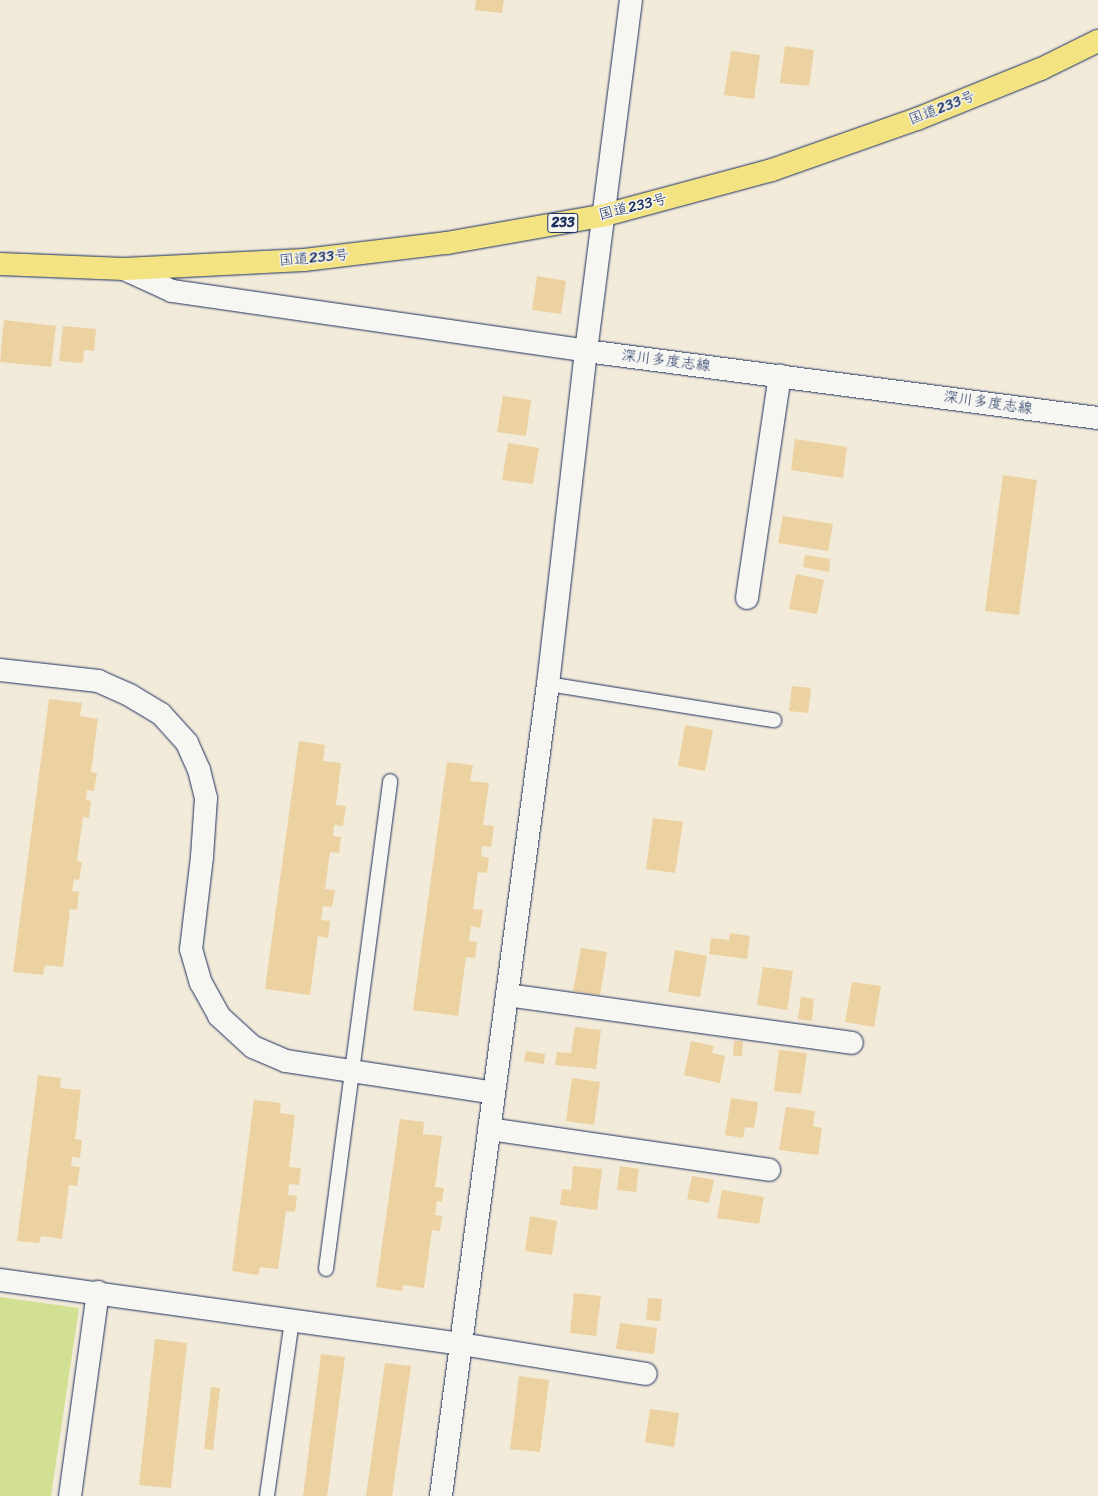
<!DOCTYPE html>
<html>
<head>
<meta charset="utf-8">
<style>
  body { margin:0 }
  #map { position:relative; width:1098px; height:1496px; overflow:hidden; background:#f3ebda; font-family:Sriracha,"Klee One",sans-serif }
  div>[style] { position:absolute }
  .green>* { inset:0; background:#d2e093 }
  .building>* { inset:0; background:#ecd1a1 }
  .roads { filter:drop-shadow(0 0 1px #1b2f5e) drop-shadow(0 0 1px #1b2f5e) }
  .service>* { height:14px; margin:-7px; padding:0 7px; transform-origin:7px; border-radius:7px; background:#f6f6f2 }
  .minor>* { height:22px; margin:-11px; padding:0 11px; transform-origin:11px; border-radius:11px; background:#f6f6f2 }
  .tertiary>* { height:22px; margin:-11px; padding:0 11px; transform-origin:11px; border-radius:11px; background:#f6f6f2 }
  .secondary>* { height:22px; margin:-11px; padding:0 11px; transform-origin:11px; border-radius:11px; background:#f6f6f2 }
  .trunk>* { height:22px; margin:-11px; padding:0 11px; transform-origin:11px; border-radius:11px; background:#f4e382 }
  span { translate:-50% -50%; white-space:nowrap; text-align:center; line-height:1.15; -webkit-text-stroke:3px #f6f6f2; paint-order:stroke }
  .shield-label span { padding:1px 3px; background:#f6f6f2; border:1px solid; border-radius:3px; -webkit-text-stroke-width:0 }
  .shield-label { font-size:14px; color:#1b2f5e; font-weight:700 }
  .street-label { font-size:15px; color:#1b2f5e }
</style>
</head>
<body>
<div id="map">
  <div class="green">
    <i style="clip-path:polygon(0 1297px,79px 1308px,51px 1496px,0 1496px)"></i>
  </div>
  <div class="building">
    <i style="clip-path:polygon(476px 0,504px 0,502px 13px,475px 10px)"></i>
    <i style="clip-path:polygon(785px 46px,814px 50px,809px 86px,780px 83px)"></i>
    <i style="clip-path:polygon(731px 51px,760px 55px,754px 99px,724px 95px)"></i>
    <i style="clip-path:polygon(537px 276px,566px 281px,561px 314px,532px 310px)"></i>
    <i style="clip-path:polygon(4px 320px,56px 326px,51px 367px,0 362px)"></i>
    <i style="clip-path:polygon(63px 326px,96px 329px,94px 351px,84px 350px,83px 363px,59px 361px)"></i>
    <i style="clip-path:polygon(503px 396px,531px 400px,526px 436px,497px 432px)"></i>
    <i style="clip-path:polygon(795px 439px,847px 447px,843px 478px,791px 470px)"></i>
    <i style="clip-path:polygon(508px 443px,539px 448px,533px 484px,502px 480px)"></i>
    <i style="clip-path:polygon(1003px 475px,1037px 480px,1019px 615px,985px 611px)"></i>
    <i style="clip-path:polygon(783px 516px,833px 524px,828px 551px,778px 543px)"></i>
    <i style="clip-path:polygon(805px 555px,830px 559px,829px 572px,803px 567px)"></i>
    <i style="clip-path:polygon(796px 574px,824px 580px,817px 614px,789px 609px)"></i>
    <i style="clip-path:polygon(792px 686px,811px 688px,808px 713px,789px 711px)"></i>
    <i style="clip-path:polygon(49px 699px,82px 703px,80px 716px,98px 719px,91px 772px,97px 773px,94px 791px,87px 790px,86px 800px,91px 801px,89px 818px,83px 817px,77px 861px,82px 862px,79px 880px,74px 879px,72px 891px,79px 892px,77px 910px,70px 909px,63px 967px,45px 965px,43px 975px,13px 972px)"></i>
    <i style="clip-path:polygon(685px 725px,713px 730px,705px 771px,678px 766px)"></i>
    <i style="clip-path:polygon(299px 741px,325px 745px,323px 761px,341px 763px,336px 805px,346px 806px,343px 826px,334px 825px,333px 836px,341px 837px,339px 853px,330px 852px,325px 889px,335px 890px,332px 907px,323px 906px,321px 920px,330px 921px,328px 938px,318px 936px,310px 995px,265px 989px)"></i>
    <i style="clip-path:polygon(447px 762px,473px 765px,470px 781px,489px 783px,483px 825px,494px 826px,491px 847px,482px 846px,481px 856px,489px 858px,487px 873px,478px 872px,473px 909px,483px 910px,480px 928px,471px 926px,469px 941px,477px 942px,475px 958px,466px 957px,458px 1016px,413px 1010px)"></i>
    <i style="clip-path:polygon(653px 818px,683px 822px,675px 873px,646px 869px)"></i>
    <i style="clip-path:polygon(730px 933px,750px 936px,747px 959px,709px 954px,711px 938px,729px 940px)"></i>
    <i style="clip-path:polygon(581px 948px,607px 952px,600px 995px,573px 991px)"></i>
    <i style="clip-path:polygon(675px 950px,707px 956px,700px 997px,668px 992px)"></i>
    <i style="clip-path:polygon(763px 967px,793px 971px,787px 1010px,757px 1005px)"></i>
    <i style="clip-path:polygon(852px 982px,881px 986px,874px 1027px,845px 1022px)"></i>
    <i style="clip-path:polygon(801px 997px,814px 999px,812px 1021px,798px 1019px)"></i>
    <i style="clip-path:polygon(575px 1027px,601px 1030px,596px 1069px,555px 1065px,557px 1052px,571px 1053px)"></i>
    <i style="clip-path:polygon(691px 1041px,714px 1046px,712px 1053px,725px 1056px,720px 1083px,684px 1075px)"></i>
    <i style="clip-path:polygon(734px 1041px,743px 1041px,742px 1056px,733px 1056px)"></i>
    <i style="clip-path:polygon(779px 1050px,807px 1053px,801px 1094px,774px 1091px)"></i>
    <i style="clip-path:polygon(526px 1051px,545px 1054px,544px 1064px,524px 1061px)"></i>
    <i style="clip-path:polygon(38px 1075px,61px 1078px,60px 1088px,81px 1090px,75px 1139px,82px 1140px,80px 1158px,72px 1157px,71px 1166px,80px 1167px,77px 1186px,69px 1185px,62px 1239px,41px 1236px,39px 1243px,17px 1241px)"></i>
    <i style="clip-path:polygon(572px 1078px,600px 1082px,594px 1125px,566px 1121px)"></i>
    <i style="clip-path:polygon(731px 1098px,758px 1102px,754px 1128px,745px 1127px,743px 1138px,725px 1135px)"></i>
    <i style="clip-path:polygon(254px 1100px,281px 1103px,280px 1113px,295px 1115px,289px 1167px,301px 1168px,299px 1185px,289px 1184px,288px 1195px,297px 1196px,295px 1212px,286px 1211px,278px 1269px,260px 1267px,258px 1275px,232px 1271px)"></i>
    <i style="clip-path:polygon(786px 1107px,815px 1111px,813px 1126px,822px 1128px,818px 1155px,779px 1150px)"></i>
    <i style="clip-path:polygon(400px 1119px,424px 1122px,423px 1134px,442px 1136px,435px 1187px,444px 1188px,442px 1202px,437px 1201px,435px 1215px,442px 1216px,440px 1231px,432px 1230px,424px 1288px,403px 1285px,402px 1291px,376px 1287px)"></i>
    <i style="clip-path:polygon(573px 1166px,602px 1169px,597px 1210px,560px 1205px,562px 1189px,571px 1190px)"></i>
    <i style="clip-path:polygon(620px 1166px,639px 1169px,636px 1192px,617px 1190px)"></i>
    <i style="clip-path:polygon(692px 1176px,714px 1180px,709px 1203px,687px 1199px)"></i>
    <i style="clip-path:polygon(722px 1190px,764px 1197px,759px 1224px,717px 1218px)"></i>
    <i style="clip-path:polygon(530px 1216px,557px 1221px,552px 1255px,525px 1251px)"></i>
    <i style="clip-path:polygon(574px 1293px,601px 1296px,596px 1336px,570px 1333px)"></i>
    <i style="clip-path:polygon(648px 1298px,662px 1299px,660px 1321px,646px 1320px)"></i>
    <i style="clip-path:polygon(620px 1323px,657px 1328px,654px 1354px,616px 1349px)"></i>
    <i style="clip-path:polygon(155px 1339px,187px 1343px,171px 1488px,139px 1485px)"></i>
    <i style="clip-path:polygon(321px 1354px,345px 1357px,327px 1496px,303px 1496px)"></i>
    <i style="clip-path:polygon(385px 1363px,411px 1366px,392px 1496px,366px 1496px)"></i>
    <i style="clip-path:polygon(519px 1376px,549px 1380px,540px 1452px,510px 1449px)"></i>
    <i style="clip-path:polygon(211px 1387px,220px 1388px,213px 1450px,204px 1449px)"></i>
    <i style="clip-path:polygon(650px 1409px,679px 1413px,674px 1447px,645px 1442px)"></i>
  </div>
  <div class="roads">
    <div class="service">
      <i style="left:548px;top:684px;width:229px;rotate:9.1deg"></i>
      <i style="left:326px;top:1269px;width:492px;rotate:-82.5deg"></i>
      <i style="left:267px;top:1496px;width:178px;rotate:-81.9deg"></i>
    </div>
    <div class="minor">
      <i style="left:747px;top:598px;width:225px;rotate:-81.6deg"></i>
      <i style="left:0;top:670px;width:99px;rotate:6.4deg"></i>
      <i style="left:98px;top:681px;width:36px;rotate:24deg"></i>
      <i style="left:131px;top:696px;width:35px;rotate:31deg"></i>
      <i style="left:161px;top:714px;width:39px;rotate:48deg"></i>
      <i style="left:187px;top:743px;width:30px;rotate:66deg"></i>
      <i style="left:199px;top:770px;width:29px;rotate:76deg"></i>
      <i style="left:206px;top:798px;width:59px;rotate:93.9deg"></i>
      <i style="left:202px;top:857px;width:93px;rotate:96.8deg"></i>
      <i style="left:191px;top:949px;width:35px;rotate:74deg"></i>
      <i style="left:201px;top:983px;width:38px;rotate:61deg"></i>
      <i style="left:219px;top:1016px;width:46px;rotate:42.4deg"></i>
      <i style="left:253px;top:1047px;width:36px;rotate:23deg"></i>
      <i style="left:286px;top:1061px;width:210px;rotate:8.7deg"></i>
      <i style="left:507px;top:995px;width:348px;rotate:7.9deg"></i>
      <i style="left:489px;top:1129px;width:283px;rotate:8.3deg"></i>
      <i style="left:0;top:1280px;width:465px;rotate:7.9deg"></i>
      <i style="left:461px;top:1344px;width:187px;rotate:9.2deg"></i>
      <i style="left:70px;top:1496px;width:206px;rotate:-82.2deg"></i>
    </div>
    <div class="tertiary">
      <i style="left:124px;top:269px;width:53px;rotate:24.6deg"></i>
      <i style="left:172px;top:291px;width:418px;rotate:8.2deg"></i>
      <i style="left:586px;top:351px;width:335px;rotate:96.5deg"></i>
      <i style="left:548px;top:684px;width:819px;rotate:97.51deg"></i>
    </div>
    <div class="secondary">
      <i style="left:631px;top:0;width:354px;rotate:97.3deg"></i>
      <i style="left:586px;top:351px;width:516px;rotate:7.46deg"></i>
    </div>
    <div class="trunk">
      <i style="left:0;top:264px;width:124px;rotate:2.3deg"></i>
      <i style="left:124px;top:269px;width:180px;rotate:-2.9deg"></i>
      <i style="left:304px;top:260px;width:144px;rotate:-6.8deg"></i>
      <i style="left:447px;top:243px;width:160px;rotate:-10deg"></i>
      <i style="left:605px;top:215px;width:173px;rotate:-15.1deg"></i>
      <i style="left:772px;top:170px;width:154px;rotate:-19.4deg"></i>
      <i style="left:917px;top:119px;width:134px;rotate:-22deg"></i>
      <i style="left:1041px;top:69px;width:64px;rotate:-26.2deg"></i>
    </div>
  </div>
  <div class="shield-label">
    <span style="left:563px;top:223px">233</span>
  </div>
  <div class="street-label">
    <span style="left:942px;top:108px;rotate:-21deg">国道233号</span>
    <span style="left:633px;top:207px;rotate:-14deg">国道233号</span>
    <span style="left:314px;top:258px;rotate:-5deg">国道233号</span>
    <span style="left:666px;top:361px;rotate:7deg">深川多度志線</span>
    <span style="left:988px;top:403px;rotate:8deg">深川多度志線</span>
  </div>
</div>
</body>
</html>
